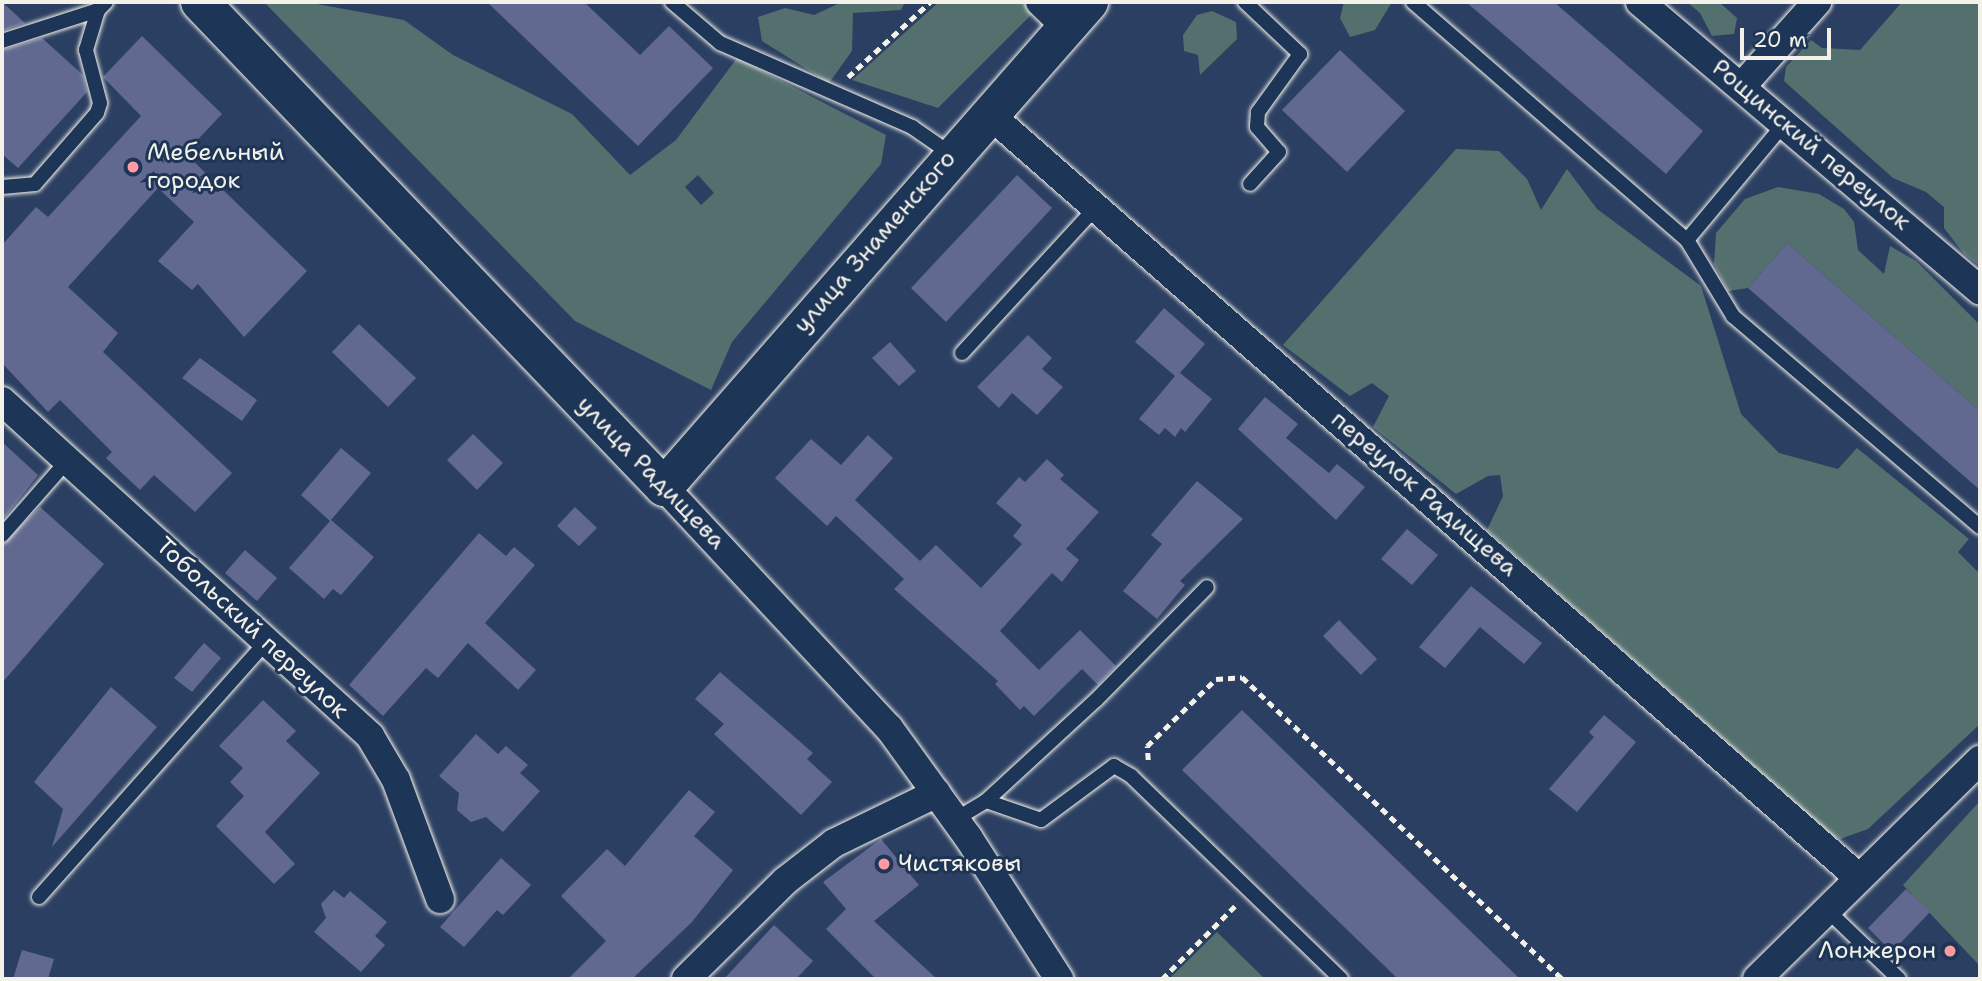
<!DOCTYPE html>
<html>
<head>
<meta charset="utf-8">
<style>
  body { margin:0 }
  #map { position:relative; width:1982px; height:981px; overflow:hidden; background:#2b3f62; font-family:"Shantell Sans",sans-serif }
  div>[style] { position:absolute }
  .green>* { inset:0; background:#54706e }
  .building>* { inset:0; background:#616990 }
  .path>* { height:4.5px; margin-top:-2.25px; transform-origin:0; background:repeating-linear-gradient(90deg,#f4f1e8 0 7px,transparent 0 12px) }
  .roads { filter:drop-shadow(0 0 2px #f4f1e8) drop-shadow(0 0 2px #f4f1e8) }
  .service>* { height:14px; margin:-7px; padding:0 7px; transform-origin:7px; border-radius:7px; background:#1d3557 }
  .minor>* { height:28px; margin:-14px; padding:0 14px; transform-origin:14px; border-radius:14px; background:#1d3557 }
  .secondary>* { height:38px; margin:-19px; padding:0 19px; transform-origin:19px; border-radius:19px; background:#1d3557 }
  .dots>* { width:19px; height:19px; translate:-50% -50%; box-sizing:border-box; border:4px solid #1d3557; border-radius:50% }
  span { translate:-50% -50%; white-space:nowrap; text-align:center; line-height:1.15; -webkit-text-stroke:6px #1d3557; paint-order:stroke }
  .street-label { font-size:24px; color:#f4f1e8 }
  .poi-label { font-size:24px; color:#f4f1e8 }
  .left { translate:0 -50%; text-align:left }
  .right { translate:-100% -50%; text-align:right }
  .frame { position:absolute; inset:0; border:4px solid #f4f1e8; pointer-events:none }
  .scale { position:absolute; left:1740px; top:28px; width:91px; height:32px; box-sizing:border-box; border:4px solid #f4f1e8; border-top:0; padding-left:9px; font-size:21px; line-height:24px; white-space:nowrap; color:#f4f1e8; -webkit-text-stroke:5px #1d3557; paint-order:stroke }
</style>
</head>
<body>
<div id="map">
  <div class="green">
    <i style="clip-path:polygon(evenodd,264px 2px,306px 2px,404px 20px,453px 55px,572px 114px,630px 175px,676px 140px,737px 58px,886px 135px,881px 164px,732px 342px,711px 390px,575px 321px,264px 2px,698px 175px,714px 193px,701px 205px,685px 187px,698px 175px)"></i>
    <i style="clip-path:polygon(842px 2px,905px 2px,901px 10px,853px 13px,852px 51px,829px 83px,762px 41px,758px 17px,785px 8px,814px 15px)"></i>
    <i style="clip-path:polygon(939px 2px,1026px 2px,1035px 11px,938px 108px,852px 80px)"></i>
    <i style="clip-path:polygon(1344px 2px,1392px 2px,1375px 30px,1350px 37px,1340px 18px)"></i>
    <i style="clip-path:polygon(1687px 2px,1719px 2px,1737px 18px,1734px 34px,1712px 36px,1700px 13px)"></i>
    <i style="clip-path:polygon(1902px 2px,1980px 2px,1980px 266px,1964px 254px,1944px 228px,1944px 207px,1926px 192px,1893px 178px,1784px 81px,1786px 67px,1811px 40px,1822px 48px,1860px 50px)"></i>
    <i style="clip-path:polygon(1212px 11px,1236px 22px,1237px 39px,1200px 75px,1198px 55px,1184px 51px,1183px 35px,1197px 15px)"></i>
    <i style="clip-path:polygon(1456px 149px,1499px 151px,1527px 179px,1541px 210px,1567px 169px,1597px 209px,1701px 286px,1741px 414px,1779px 453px,1838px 469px,1857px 448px,1969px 539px,1958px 552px,1980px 574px,1980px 724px,1868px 829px,1840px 839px,1815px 829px,1797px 804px,1487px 530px,1503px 496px,1500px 475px,1488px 476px,1456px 494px,1373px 427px,1389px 396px,1372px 383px,1350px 396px,1283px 345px)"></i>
    <i style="clip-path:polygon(1778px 187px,1819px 194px,1844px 209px,1854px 222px,1858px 250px,1884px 274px,1890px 246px,1916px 261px,1980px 325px,1980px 411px,1787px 243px,1748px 288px,1728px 291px,1714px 264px,1716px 233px,1745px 199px)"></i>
    <i style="clip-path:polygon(1980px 801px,1980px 966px,1903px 885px)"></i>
    <i style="clip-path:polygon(1217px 932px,1265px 979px,1169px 979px)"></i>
  </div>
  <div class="building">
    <i style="clip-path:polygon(2px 2px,25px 23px,2px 31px)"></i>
    <i style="clip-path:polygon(487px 2px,584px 2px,640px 55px,669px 26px,713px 68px,638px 146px)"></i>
    <i style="clip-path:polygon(1466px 2px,1554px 2px,1703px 131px,1666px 174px)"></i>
    <i style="clip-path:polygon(142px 36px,222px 114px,185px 153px,307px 271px,244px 337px,198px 284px,192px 290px,158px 261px,194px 222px,158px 188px,68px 287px,118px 333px,103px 352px,232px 473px,195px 512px,154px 475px,140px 490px,106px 458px,112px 452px,60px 400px,48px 412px,2px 363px,2px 245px,36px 207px,48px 217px,141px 116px,103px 77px)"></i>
    <i style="clip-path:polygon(42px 38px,83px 75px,87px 92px,18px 168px,2px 154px,2px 50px)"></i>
    <i style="clip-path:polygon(1340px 50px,1405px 111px,1347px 172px,1282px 110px)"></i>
    <i style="clip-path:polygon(1017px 175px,1052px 208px,946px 322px,911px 288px)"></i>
    <i style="clip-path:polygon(1787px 243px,1980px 411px,1980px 490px,1748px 288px)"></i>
    <i style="clip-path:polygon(1164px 308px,1205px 344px,1180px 373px,1212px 399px,1185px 432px,1181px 428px,1175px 437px,1165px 428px,1159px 435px,1139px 419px,1175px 376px,1135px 342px)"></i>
    <i style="clip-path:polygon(359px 324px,416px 378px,388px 407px,332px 352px)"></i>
    <i style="clip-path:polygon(1028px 335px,1052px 358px,1042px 369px,1063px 387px,1037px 415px,1012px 393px,999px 408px,977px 387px)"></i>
    <i style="clip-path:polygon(890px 342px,916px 371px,899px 386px,872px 358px)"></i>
    <i style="clip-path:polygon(200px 358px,257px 400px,242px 421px,182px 378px)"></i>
    <i style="clip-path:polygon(1265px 397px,1298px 424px,1286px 438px,1329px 473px,1337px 464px,1365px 487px,1336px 520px,1238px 429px)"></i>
    <i style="clip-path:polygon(473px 434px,503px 463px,477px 490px,447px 460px)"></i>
    <i style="clip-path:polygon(868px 435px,893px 458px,855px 500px,920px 561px,936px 545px,981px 588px,1022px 544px,1013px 536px,1022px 525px,996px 503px,1019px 477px,1025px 482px,1047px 459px,1064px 475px,1060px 479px,1099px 512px,1066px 549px,1079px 560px,1062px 582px,1052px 573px,1000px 631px,1039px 670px,1080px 630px,1116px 666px,1098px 685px,1082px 669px,1034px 716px,1024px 706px,1020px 710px,995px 684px,998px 681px,894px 589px,904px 579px,836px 516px,827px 526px,775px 478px,811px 439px,841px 465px)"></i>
    <i style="clip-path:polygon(2px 442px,38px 475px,2px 521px)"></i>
    <i style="clip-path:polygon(341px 448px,371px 473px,331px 520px,374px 557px,341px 595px,333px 589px,324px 599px,289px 568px,330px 521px,301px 495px)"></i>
    <i style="clip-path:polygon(1197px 481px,1243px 519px,1180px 581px,1185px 585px,1157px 619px,1123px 591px,1162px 544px,1151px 535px)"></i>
    <i style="clip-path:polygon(40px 507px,104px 564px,2px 683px,2px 544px)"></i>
    <i style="clip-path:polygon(575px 507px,597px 528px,579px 546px,557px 526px)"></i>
    <i style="clip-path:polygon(1407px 529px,1438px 555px,1412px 585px,1381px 559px)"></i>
    <i style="clip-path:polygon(479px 533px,506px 556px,514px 547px,535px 565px,485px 623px,536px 670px,518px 690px,468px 643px,438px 678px,426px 668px,383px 716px,349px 685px)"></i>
    <i style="clip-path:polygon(245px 550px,277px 578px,257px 601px,225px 573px)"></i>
    <i style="clip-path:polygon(1471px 586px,1542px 643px,1524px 664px,1480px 627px,1445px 668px,1419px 647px)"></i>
    <i style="clip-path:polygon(1339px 620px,1377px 659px,1361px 675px,1323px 636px)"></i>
    <i style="clip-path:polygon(204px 643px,221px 658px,192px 692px,174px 678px)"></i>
    <i style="clip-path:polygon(720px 672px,813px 753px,807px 759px,832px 782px,801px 815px,714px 734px,724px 724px,695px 699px)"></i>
    <i style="clip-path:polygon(111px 687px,157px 727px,52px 847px,63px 809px,34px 782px)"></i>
    <i style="clip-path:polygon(263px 700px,296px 731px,286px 741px,320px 773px,265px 832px,295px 864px,274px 884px,216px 826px,244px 796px,230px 782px,243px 768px,219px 746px)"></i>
    <i style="clip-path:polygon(1242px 710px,1520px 979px,1398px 979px,1182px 770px)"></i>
    <i style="clip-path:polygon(1604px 715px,1636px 742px,1577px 812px,1549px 789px,1594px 737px,1589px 732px)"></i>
    <i style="clip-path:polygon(476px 734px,498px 754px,506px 746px,528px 765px,520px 773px,540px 791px,503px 832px,486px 817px,471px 822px,457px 810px,459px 793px,439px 776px)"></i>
    <i style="clip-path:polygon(689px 790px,715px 812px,694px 836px,733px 870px,692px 922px,632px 979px,568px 979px,606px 941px,561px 896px,607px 849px,625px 866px)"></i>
    <i style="clip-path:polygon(881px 839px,919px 885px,874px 921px,937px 979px,876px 979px,826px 929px,846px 909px,823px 882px)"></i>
    <i style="clip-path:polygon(501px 858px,531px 885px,503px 915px,497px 910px,464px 947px,440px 927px)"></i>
    <i style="clip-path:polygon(1906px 889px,1930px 912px,1892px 952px,1868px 928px)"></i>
    <i style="clip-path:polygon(334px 890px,344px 898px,350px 891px,387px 922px,375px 936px,385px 945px,361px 972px,314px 932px,326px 918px,321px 904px)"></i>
    <i style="clip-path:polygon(774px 925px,813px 961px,796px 979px,724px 979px)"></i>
    <i style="clip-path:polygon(22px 950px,54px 959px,48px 979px,13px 979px)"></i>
  </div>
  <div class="path">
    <i style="left:848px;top:77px;width:111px;rotate:-42.4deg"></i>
    <i style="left:1148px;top:760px;width:14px;rotate:-94deg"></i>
    <i style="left:1147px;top:746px;width:96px;rotate:-44.2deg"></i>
    <i style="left:1216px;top:679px;width:26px;rotate:-4deg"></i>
    <i style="left:1242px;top:677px;width:440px;rotate:43.3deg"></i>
    <i style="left:1162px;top:979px;width:103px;rotate:-45deg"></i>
  </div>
  <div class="roads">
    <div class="service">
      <i style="left:672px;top:2px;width:63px;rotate:40.5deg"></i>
      <i style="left:720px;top:43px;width:210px;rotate:23.6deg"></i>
      <i style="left:912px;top:127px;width:47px;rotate:34.7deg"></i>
      <i style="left:1245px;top:2px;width:76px;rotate:43.4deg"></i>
      <i style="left:1300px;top:54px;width:72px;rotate:125.9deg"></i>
      <i style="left:1258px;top:112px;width:15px;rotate:94deg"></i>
      <i style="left:1257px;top:127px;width:33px;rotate:49deg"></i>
      <i style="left:1279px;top:152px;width:43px;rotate:132.2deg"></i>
      <i style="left:1413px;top:2px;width:363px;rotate:41deg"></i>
      <i style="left:1687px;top:240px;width:89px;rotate:58.8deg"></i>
      <i style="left:1733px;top:316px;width:325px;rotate:40.5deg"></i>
      <i style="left:2px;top:41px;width:101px;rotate:-17.9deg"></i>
      <i style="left:2px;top:187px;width:33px;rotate:-5deg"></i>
      <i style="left:35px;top:184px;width:94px;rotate:-48.9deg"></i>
      <i style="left:97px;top:113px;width:10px;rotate:-73deg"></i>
      <i style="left:100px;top:103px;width:55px;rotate:-104.8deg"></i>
      <i style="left:86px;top:50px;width:42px;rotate:-73.3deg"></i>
      <i style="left:98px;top:10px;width:11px;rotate:-45deg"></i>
      <i style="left:1687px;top:240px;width:153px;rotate:-50.1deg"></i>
      <i style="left:962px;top:353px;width:200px;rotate:-47.4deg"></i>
      <i style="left:2px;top:535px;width:100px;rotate:-48.7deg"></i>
      <i style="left:986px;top:801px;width:149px;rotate:-42.6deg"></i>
      <i style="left:1096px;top:700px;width:158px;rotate:-45.5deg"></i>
      <i style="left:956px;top:819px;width:35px;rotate:-31deg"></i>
      <i style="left:986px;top:801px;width:58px;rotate:19.1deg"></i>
      <i style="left:1041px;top:820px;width:91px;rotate:-36.5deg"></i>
      <i style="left:1114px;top:766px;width:20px;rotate:30deg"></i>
      <i style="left:1131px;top:776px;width:292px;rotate:44deg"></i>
      <i style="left:39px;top:897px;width:344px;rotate:-48.3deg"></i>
      <i style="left:1826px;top:909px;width:101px;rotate:43.8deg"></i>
    </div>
    <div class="minor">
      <i style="left:1040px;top:2px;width:36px;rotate:44deg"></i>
      <i style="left:1640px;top:2px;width:446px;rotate:40.3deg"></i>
      <i style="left:1742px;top:86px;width:113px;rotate:-48.2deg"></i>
      <i style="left:988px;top:113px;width:1158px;rotate:41.29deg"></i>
      <i style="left:2px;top:401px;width:498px;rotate:42.3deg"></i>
      <i style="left:370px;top:736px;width:51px;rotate:59.4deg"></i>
      <i style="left:396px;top:780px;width:127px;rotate:69.7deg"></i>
      <i style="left:664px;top:487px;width:330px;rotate:47deg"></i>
      <i style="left:889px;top:728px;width:135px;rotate:54.1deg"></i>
      <i style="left:968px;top:837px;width:169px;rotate:57.3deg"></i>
      <i style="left:686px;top:979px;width:139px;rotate:-44.7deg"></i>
      <i style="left:785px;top:881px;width:62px;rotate:-37.8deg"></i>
      <i style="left:834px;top:843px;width:114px;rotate:-25.9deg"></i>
      <i style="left:1757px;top:979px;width:313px;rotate:-44.5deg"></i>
    </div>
    <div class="secondary">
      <i style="left:200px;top:2px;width:671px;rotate:46.27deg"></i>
      <i style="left:664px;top:487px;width:645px;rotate:-48.77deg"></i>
    </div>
  </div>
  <div class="dots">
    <i style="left:133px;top:167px;background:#ff9aa2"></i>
    <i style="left:884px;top:864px;background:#ff9aa2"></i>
    <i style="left:1950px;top:951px;background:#ff9aa2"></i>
  </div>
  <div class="street-label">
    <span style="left:1811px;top:145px;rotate:40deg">Рощинский переулок</span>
    <span style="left:875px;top:242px;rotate:-49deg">улица Знаменского</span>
    <span style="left:651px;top:473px;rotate:46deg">улица Радищева</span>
    <span style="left:1424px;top:494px;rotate:41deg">переулок Радищева</span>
    <span style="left:252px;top:628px;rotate:43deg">Тобольский переулок</span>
  </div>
  <div class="poi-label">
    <span class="left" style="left:147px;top:167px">Мебельный<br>городок</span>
    <span class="left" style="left:898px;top:864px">Чистяковы</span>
    <span class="right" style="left:1936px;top:951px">Лонжерон</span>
  </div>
  <div class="frame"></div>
  <div class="scale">20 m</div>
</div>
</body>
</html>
